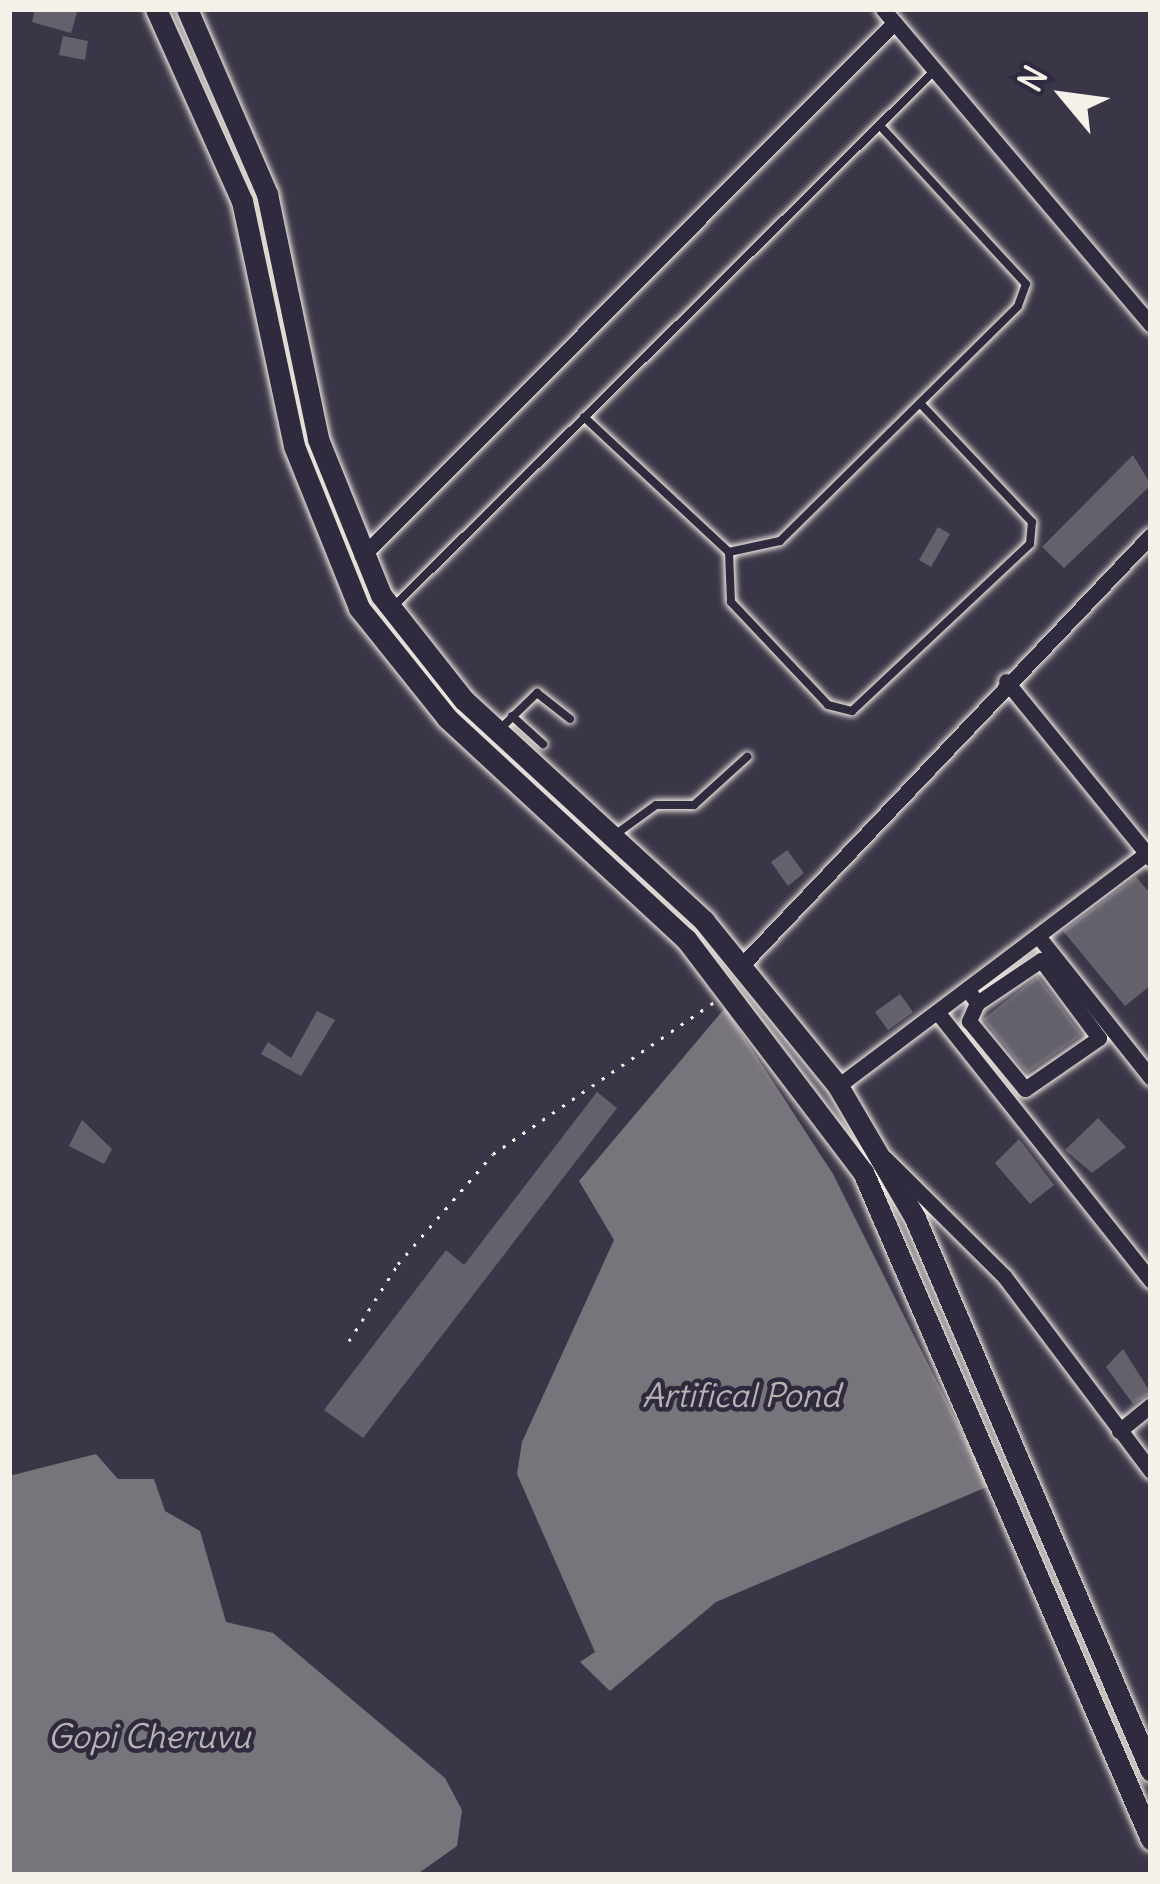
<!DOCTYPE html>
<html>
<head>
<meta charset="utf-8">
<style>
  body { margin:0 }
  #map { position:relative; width:1160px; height:1884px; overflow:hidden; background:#3b3647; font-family:Delius,sans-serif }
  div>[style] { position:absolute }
  .water>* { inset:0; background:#78747b }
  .building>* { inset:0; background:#65616c }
  .path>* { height:3px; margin-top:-1.5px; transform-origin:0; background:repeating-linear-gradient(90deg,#f4f1e8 0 3px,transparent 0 12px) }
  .roads { filter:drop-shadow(0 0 3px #f4f1e8) drop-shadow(0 0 3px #f4f1e8) }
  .lane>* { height:8px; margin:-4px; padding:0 4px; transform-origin:4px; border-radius:4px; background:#2f2a3d }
  .street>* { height:15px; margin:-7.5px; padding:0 7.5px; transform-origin:7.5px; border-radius:7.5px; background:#2f2a3d }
  .secondary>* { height:21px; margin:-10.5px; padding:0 10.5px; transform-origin:10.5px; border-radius:10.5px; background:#2f2a3d }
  span { translate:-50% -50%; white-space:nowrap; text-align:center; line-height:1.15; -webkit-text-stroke:9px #2f2a3d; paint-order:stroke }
  .water-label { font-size:33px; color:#b6b2b2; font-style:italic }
  .frame { position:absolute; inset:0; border:12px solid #f4f1e8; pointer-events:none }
  .north { position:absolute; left:1004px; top:36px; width:120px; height:120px; -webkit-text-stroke:9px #2f2a3d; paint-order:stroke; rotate:299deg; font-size:33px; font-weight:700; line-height:48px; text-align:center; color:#f4f1e8 }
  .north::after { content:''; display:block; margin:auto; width:42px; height:54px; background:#f4f1e8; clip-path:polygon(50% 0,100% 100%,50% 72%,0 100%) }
</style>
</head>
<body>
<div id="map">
  <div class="water">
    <i style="clip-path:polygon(725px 1008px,833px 1174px,989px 1486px,716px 1602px,610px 1691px,580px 1662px,595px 1652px,517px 1474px,522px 1442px,614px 1240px,579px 1181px)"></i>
    <i style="clip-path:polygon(96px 1454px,118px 1479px,154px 1479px,165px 1511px,200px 1531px,226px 1622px,273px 1633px,445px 1778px,462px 1810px,457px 1846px,416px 1875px,9px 1875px,9px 1476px)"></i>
  </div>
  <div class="building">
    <i style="clip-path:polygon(35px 9px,78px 9px,71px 33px,32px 22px)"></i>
    <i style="clip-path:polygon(63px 36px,88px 41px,85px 60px,59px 55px)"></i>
    <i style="clip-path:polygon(1133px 455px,1151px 485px,1064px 568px,1042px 547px)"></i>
    <i style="clip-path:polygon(938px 527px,950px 534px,931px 567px,919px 560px)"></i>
    <i style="clip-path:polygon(787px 850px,804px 873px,788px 886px,771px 862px)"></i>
    <i style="clip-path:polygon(1136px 877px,1151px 894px,1151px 985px,1125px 1006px,1063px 931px)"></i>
    <i style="clip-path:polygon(1038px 976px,1082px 1035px,1027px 1073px,983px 1019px)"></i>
    <i style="clip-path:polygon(900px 994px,913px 1012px,888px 1030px,875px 1012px)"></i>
    <i style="clip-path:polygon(317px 1011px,335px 1020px,301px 1076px,261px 1054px,268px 1042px,291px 1058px)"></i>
    <i style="clip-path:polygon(597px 1092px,617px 1108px,363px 1438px,324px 1410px,446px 1250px,464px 1265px)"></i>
    <i style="clip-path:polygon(1098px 1118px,1126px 1147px,1092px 1173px,1065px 1150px)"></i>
    <i style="clip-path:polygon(82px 1120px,112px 1149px,104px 1164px,69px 1146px)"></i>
    <i style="clip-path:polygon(1019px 1139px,1054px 1185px,1030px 1204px,995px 1163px)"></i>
    <i style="clip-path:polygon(1123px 1349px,1151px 1393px,1133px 1404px,1106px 1367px)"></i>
  </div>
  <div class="path">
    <i style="left:349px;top:1341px;width:91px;rotate:-57.5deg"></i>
    <i style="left:398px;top:1264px;width:145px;rotate:-49.2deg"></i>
    <i style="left:493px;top:1154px;width:268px;rotate:-34.5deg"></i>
  </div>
  <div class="roads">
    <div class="lane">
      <i style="left:584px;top:417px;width:198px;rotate:43deg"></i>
      <i style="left:729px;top:552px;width:52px;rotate:-12.2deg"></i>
      <i style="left:780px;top:541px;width:334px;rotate:-44.6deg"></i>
      <i style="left:1018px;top:306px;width:23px;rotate:-70deg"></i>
      <i style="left:1026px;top:284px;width:215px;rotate:-132.7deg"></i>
      <i style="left:729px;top:552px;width:50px;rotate:87.7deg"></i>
      <i style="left:731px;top:602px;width:141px;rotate:46.7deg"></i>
      <i style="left:828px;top:705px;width:25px;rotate:14deg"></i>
      <i style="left:852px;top:711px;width:244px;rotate:-43.2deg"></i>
      <i style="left:1030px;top:544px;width:22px;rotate:-85deg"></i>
      <i style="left:1032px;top:522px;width:163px;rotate:-133.3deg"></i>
      <i style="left:392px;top:608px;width:764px;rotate:-44.73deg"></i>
      <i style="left:512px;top:716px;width:42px;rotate:42.1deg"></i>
      <i style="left:500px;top:729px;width:52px;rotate:-44.2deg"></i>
      <i style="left:537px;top:693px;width:42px;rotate:38.2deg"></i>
      <i style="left:616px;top:834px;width:49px;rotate:-35.9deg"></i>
      <i style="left:656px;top:805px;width:38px"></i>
      <i style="left:694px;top:805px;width:72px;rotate:-42.2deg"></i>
    </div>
    <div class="street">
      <i style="left:883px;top:9px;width:414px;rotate:49.7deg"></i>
      <i style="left:362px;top:556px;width:754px;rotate:-45.05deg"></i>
      <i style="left:1006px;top:681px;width:230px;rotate:50.8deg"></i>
      <i style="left:1038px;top:936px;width:181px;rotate:51.5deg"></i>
      <i style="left:742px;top:965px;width:593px;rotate:-46.43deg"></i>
      <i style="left:968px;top:990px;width:16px;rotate:55deg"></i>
      <i style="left:977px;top:1003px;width:20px;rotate:114deg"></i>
      <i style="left:969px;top:1021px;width:88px;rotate:50.5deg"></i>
      <i style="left:1025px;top:1089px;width:90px;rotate:-34.6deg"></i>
      <i style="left:1099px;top:1038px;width:97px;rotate:-126.6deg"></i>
      <i style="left:1041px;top:960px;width:77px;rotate:146.1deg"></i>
      <i style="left:938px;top:1013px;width:342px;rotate:51.5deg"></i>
      <i style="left:838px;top:1086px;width:392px;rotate:-37deg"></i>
      <i style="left:885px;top:1158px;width:168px;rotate:44.8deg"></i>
      <i style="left:1004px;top:1276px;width:244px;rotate:53deg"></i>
      <i style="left:1119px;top:1431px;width:41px;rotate:-39.1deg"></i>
    </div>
    <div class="secondary">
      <i style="left:156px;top:9px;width:210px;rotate:65.9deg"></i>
      <i style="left:242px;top:201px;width:250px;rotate:78deg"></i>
      <i style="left:294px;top:446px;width:175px;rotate:68.1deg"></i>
      <i style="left:359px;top:608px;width:141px;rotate:51.3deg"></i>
      <i style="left:447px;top:718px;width:326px;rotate:42.8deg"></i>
      <i style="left:686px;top:939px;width:293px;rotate:52.8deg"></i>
      <i style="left:863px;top:1172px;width:727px;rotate:66.65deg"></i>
      <i style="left:187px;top:9px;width:202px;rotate:66.6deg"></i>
      <i style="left:267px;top:194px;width:250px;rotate:78.2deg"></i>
      <i style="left:318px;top:439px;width:168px;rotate:68deg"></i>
      <i style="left:381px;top:595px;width:134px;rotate:51.7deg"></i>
      <i style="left:464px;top:700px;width:326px;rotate:42.6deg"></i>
      <i style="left:704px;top:921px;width:213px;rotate:50.9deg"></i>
      <i style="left:838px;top:1086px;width:153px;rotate:59.7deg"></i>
      <i style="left:915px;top:1218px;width:601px;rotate:66.89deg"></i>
    </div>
  </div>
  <div class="water-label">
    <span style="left:741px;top:1396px">Artifical Pond</span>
    <span style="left:149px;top:1737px">Gopi Cheruvu</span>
  </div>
  <div class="frame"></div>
  <div class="north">N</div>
</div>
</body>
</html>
